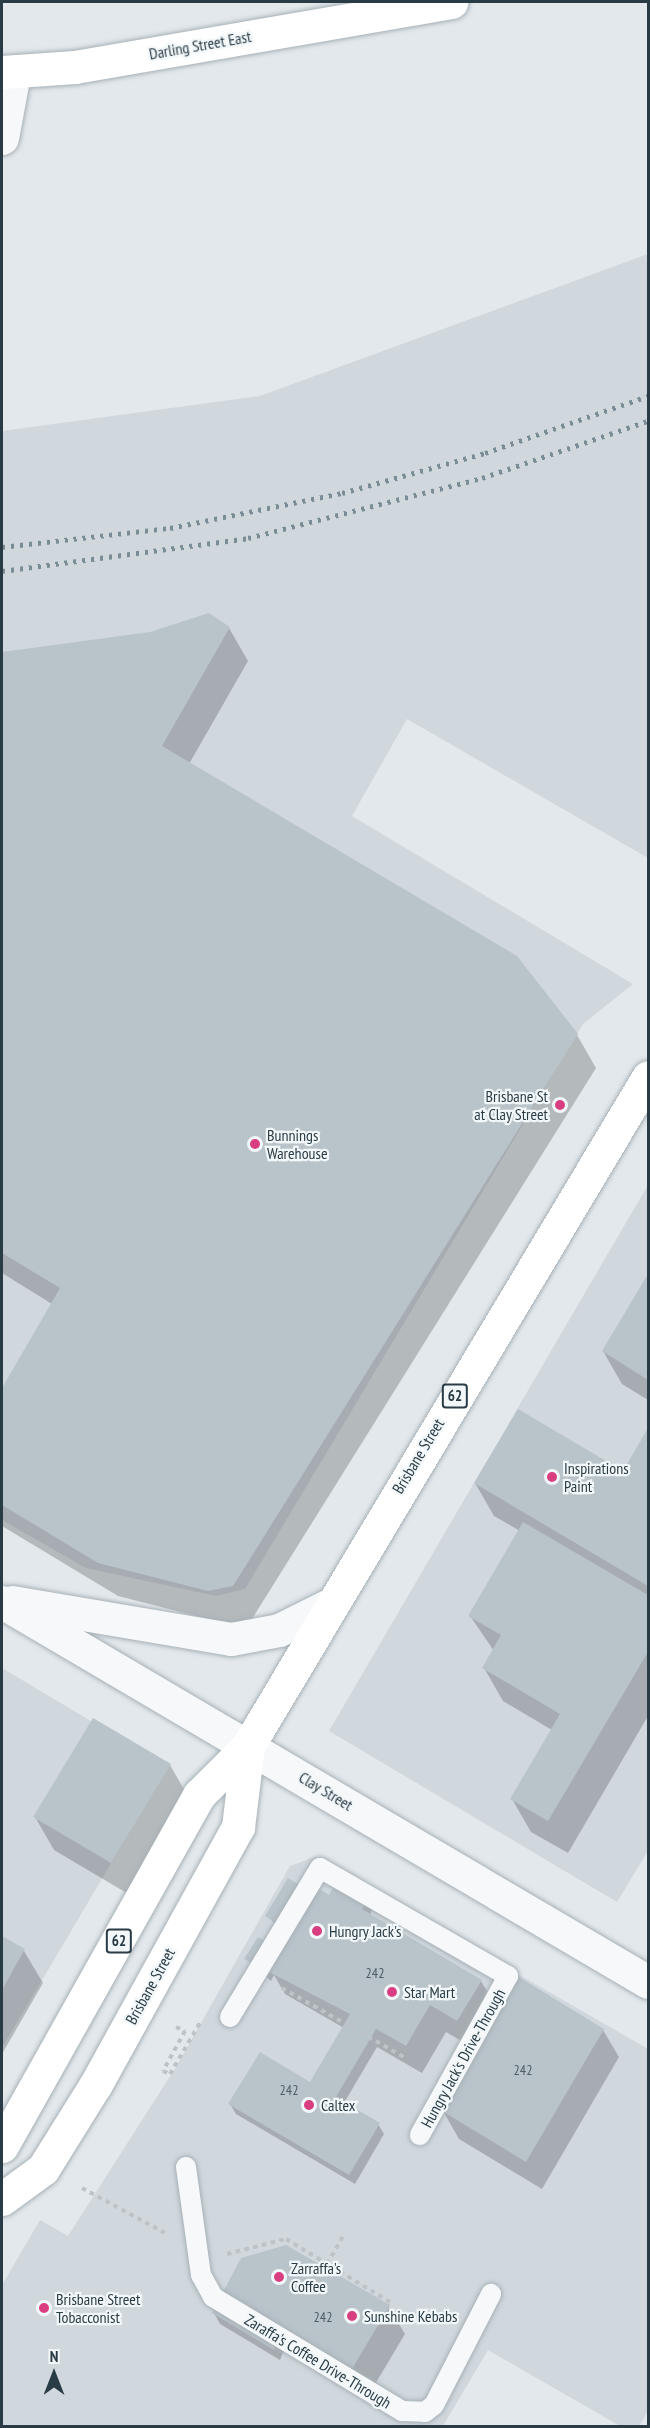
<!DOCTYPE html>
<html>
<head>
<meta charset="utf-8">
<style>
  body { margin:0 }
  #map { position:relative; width:650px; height:2428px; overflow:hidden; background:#e2e8ec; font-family:"PT Sans Narrow",sans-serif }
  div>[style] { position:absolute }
  .built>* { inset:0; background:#d0d8de }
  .shadow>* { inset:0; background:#0003 }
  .building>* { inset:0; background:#b9c3ca }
  .path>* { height:4px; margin-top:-2px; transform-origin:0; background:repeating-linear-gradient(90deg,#bdc3c7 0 4.5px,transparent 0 9px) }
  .roads { filter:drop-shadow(0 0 2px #a7b1b7) drop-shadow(0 0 2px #a7b1b7) }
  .lane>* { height:20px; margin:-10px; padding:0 10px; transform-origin:10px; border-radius:10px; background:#f6f8f9 }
  .street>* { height:33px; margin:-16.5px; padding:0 16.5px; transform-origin:16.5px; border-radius:16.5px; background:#f6f8f9 }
  .secondary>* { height:33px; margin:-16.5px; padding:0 16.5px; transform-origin:16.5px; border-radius:16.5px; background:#fff }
  .primary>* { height:33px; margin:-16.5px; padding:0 16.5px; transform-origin:16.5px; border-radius:16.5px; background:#fff }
  .rail>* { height:4.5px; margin-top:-2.25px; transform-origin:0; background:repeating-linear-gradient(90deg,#7a8d97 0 3px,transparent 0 9px) }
  .dots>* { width:16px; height:16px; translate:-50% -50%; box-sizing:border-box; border:3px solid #f2f7f9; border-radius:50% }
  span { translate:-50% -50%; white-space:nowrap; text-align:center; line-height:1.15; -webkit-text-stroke:4.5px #f2f7f9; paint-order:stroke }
  .number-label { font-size:14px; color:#4d5d66 }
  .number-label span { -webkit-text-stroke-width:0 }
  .shield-label span { padding:2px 4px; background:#f2f7f9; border:2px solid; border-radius:4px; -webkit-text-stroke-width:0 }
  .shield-label { font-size:15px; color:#293b45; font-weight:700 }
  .street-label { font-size:16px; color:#293b45 }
  .poi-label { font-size:16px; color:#293b45 }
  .right { translate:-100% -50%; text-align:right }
  .left { translate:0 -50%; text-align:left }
  .frame { position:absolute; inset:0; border:3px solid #293b45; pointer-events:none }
  .north { position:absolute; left:24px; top:2344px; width:60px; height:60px; -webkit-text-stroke:4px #f2f7f9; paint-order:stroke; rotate:0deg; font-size:16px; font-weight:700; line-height:24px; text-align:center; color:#293b45 }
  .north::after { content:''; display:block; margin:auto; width:21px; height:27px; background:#293b45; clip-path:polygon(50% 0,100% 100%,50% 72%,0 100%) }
</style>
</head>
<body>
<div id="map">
  <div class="built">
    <i style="clip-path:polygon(648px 254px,648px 858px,407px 719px,352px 816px,633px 984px,583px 1024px,245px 1589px,216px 1596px,86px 1568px,2px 1520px,2px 431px,260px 396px)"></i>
    <i style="clip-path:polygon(648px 1185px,648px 1851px,617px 1902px,329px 1731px)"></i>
    <i style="clip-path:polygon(2px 1668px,168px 1767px,2px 2048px)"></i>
    <i style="clip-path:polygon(315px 1857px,648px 2049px,648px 2411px,639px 2426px,620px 2426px,488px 2350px,443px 2426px,2px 2426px,2px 2285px,40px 2220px,68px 2236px,176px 2067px,290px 1866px)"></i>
  </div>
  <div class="shadow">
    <i style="clip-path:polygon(229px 628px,248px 661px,189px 764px,577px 1035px,596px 1068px,252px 1619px,227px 1624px,118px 1596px,2px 1526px,2px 1391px,52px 1304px,2px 1273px,2px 653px)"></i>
    <i style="clip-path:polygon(648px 1277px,648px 1400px,622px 1384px,603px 1351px)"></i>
    <i style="clip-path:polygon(648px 1431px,648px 1716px,568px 1853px,531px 1832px,512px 1799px,552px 1730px,503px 1701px,484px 1668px,494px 1651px,470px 1616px,520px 1531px,494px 1516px,475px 1483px,623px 1473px)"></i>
    <i style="clip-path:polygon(170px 1765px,189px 1798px,130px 1895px,54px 1850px,35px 1817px)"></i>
    <i style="clip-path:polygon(311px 1894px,375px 1905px,368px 1918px,481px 1981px,497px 2008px,473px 2048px,446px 2032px,422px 2073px,377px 2047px,344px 2103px,378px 2124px,384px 2134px,355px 2184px,236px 2114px,230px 2104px,311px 2084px,344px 2028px,285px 1994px,274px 1975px,271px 1981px,246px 1959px,278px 1951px,288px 1936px,267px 1916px)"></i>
    <i style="clip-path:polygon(2px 1937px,24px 1951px,43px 1983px,2px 2054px)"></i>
    <i style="clip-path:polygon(603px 2030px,619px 2057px,542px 2189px,459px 2139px,443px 2111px)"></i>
    <i style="clip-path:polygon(388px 2306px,405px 2334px,368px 2396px,285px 2348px,280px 2360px,220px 2324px,214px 2313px)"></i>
  </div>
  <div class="building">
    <i style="clip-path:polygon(209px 613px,230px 627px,162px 746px,517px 956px,578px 1034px,233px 1586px,208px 1591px,98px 1563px,2px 1505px,2px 1388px,60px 1288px,2px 1253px,2px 652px,150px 632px)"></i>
    <i style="clip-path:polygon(648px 1274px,648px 1380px,602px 1351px)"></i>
    <i style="clip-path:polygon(518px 1409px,623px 1471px,648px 1428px,648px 1586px,474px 1483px)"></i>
    <i style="clip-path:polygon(523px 1522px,648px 1595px,648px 1652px,548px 1821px,510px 1799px,560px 1714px,482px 1668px,501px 1635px,468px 1616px)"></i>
    <i style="clip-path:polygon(93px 1718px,171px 1764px,111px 1863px,33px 1817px)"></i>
    <i style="clip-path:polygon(340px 1877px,370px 1894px,362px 1909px,482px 1980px,457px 2021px,430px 2005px,406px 2046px,376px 2029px,336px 2097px,380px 2123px,349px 2175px,228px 2104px,260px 2052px,310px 2082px,350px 2014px,244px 1959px,258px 1937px,278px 1949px,289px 1931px,265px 1916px,288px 1878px,312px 1893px,316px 1887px,329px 1895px)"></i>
    <i style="clip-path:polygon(2px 1936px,25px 1949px,2px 1990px)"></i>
    <i style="clip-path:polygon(519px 1977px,604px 2029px,526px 2162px,442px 2111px)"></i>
    <i style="clip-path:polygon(286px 2245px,390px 2305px,352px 2369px,284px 2329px,274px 2350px,212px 2313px,241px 2258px)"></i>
  </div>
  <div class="path">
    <i style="left:282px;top:1988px;width:140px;rotate:29.5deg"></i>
    <i style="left:176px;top:2027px;width:10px;rotate:24deg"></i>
    <i style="left:185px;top:2031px;width:46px;rotate:118.8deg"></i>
    <i style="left:163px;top:2071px;width:8px;rotate:23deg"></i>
    <i style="left:170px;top:2074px;width:61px;rotate:-59.7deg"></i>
    <i style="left:82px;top:2188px;width:94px;rotate:28.5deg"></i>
    <i style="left:227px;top:2254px;width:61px;rotate:-14.3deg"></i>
    <i style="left:286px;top:2239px;width:122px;rotate:31.2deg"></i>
    <i style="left:327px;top:2264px;width:34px;rotate:-60deg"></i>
  </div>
  <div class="roads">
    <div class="lane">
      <i style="left:230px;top:2017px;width:174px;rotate:-58.9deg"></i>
      <i style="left:320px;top:1868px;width:217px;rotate:29.9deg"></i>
      <i style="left:508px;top:1976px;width:182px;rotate:119deg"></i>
      <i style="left:186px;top:2167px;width:109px;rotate:82.1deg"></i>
      <i style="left:201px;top:2275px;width:25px;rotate:61deg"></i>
      <i style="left:213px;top:2297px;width:221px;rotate:31.1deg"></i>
      <i style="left:402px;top:2411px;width:23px;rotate:2deg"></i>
      <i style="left:425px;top:2412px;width:11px;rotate:-38deg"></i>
      <i style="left:434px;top:2405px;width:125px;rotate:-62.8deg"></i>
    </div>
    <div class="street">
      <i style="left:2px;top:138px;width:66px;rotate:-79.5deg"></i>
      <i style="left:2px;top:1602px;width:749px;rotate:30.47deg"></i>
      <i style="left:12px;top:1602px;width:222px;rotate:9.6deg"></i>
      <i style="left:231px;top:1639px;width:49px;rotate:-10.6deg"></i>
      <i style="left:279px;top:1630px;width:56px;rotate:-26.6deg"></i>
    </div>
    <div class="secondary">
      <i style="left:2px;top:72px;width:73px;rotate:-3.9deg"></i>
      <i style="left:75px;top:67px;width:382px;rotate:-9.8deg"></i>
    </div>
    <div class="primary">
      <i style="left:2px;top:2146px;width:403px;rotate:-60.7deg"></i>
      <i style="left:199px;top:1795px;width:69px;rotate:-45deg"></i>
      <i style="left:248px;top:1746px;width:779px;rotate:-59.12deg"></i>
      <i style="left:2px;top:2199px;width:51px;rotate:-36.2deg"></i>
      <i style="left:43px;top:2169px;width:100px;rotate:-58.1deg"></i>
      <i style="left:96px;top:2084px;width:294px;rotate:-61.1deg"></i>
      <i style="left:238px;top:1827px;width:82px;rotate:-83deg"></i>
    </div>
  </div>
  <div class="rail">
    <i style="left:2px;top:547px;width:169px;rotate:-6.5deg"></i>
    <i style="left:170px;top:528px;width:176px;rotate:-11.5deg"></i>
    <i style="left:342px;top:493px;width:148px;rotate:-15.6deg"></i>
    <i style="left:485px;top:453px;width:173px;rotate:-19.3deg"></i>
    <i style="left:2px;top:571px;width:248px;rotate:-7.6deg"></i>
    <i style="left:248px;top:538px;width:242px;rotate:-14.4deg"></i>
    <i style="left:482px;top:478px;width:176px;rotate:-19deg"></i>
  </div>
  <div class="dots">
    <i style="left:560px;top:1105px;background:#d93f80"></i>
    <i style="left:255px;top:1144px;background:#d93f80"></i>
    <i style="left:552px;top:1477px;background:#d93f80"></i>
    <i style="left:317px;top:1931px;background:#d93f80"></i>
    <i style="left:392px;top:1992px;background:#d93f80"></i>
    <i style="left:309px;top:2105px;background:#d93f80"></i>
    <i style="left:279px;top:2277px;background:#d93f80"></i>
    <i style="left:44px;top:2308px;background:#d93f80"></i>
    <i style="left:352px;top:2316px;background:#d93f80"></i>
  </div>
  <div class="number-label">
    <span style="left:375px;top:1973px">242</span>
    <span style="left:523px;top:2070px">242</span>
    <span style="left:289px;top:2090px">242</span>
    <span style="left:323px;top:2317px">242</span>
  </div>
  <div class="shield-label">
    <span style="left:455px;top:1396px">62</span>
    <span style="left:119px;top:1941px">62</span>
  </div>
  <div class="street-label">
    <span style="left:200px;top:45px;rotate:-10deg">Darling Street East</span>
    <span style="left:418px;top:1456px;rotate:-59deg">Brisbane Street</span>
    <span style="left:326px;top:1791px;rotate:31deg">Clay Street</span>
    <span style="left:150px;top:1986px;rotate:-61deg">Brisbane Street</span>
    <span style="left:463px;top:2058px;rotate:-61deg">Hungry Jack's Drive-Through</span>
    <span style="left:318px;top:2361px;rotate:31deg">Zaraffa's Coffee Drive-Through</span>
  </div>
  <div class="poi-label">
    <span class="right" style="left:548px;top:1105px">Brisbane St<br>at Clay Street</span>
    <span class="left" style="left:267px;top:1144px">Bunnings<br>Warehouse</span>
    <span class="left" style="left:564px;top:1477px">Inspirations<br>Paint</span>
    <span class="left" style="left:329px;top:1931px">Hungry Jack's</span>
    <span class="left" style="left:404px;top:1992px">Star Mart</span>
    <span class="left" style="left:321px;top:2105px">Caltex</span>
    <span class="left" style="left:291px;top:2277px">Zarraffa's<br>Coffee</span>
    <span class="left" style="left:56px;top:2308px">Brisbane Street<br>Tobacconist</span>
    <span class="left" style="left:364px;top:2316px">Sunshine Kebabs</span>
  </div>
  <div class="frame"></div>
  <div class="north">N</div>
</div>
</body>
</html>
